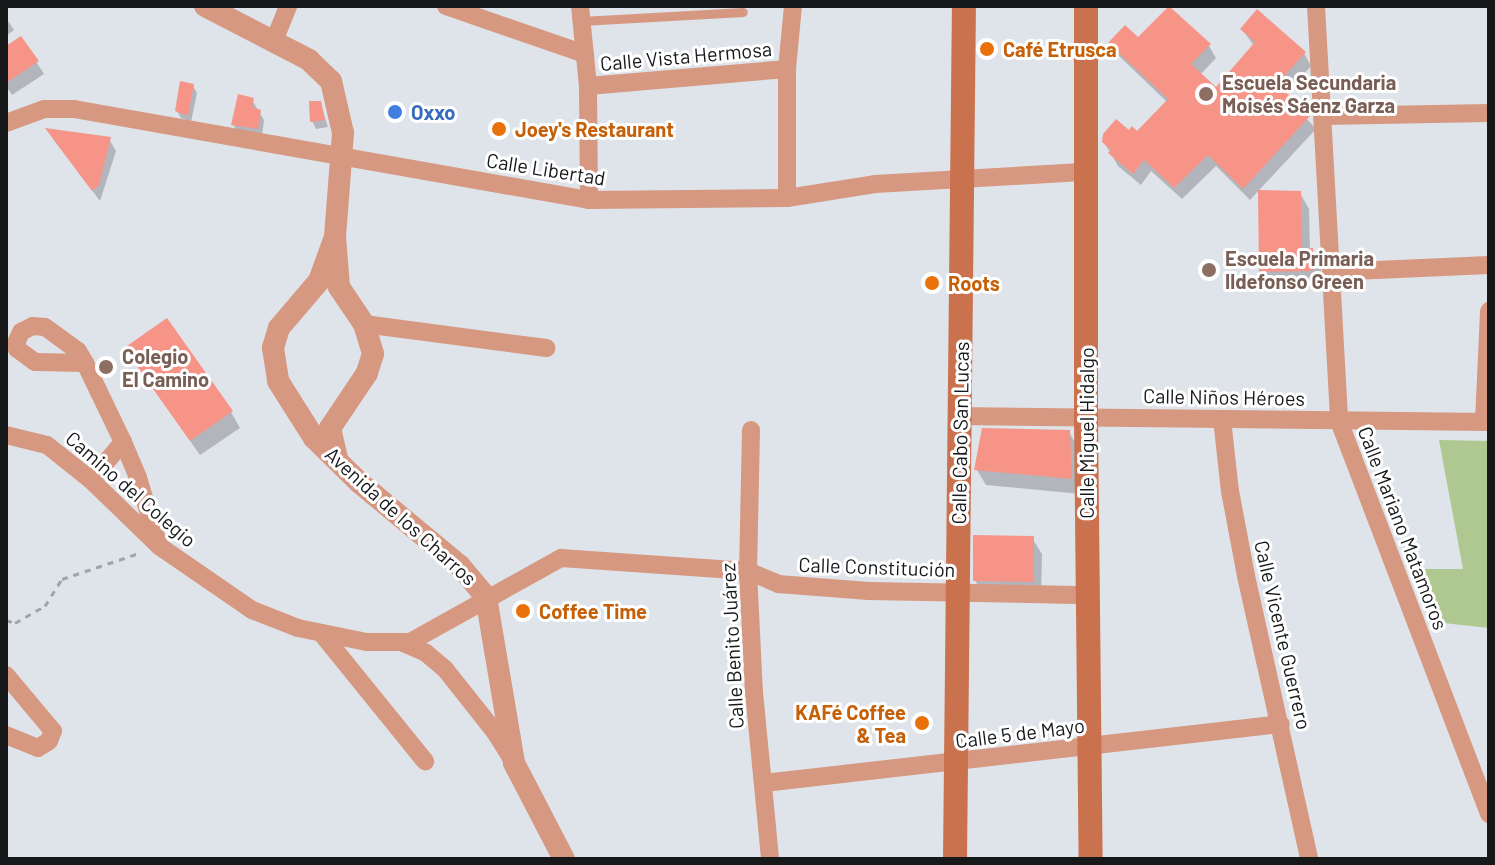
<!DOCTYPE html>
<html>
<head>
<meta charset="utf-8">
<style>
  body { margin:0 }
  #map { position:relative; width:1495px; height:865px; overflow:hidden; background:#dfe4eb; font-family:Barlow,sans-serif }
  div>[style] { position:absolute }
  .green>* { inset:0; background:#afc892 }
  .shadow>* { inset:0; background:#0003 }
  .building>* { inset:0; background:#f69487 }
  .path>* { height:3px; margin-top:-1.5px; transform-origin:0; background:repeating-linear-gradient(90deg,#a0a5aa 0 6px,transparent 0 12px) }
  .service>* { height:9px; margin:-4.5px; padding:0 4.5px; transform-origin:4.5px; border-radius:4.5px; background:#d69880 }
  .minor>* { height:18px; margin:-9px; padding:0 9px; transform-origin:9px; border-radius:9px; background:#d69880 }
  .tertiary>* { height:22px; margin:-11px; padding:0 11px; transform-origin:11px; border-radius:11px; background:#d69880 }
  .secondary>* { height:24px; margin:-12px; padding:0 12px; transform-origin:12px; border-radius:12px; background:#ca714d }
  .dots>* { width:22px; height:22px; translate:-50% -50%; box-sizing:border-box; border:4px solid #fff; border-radius:50% }
  span { translate:-50% -50%; white-space:nowrap; text-align:center; line-height:1.15; -webkit-text-stroke:6px #fff; paint-order:stroke }
  .food-label { font-size:20px; color:#c56008; font-weight:700 }
  .left { translate:0 -50%; text-align:left }
  .right { translate:-100% -50%; text-align:right }
  .street-label { font-size:20px; color:#16181a }
  .education-label { font-size:20px; color:#785e54; font-weight:700 }
  .shop-label { font-size:20px; color:#366cbe; font-weight:700 }
  .frame { position:absolute; inset:0; border:8px solid #16181a; pointer-events:none }
</style>
</head>
<body>
<div id="map">
  <div class="green">
    <i style="clip-path:polygon(1439px 440px,1489px 441px,1489px 628px,1434px 622px,1419px 569px,1463px 569px)"></i>
  </div>
  <div class="shadow">
    <i style="clip-path:polygon(6px 18px,14px 30px,6px 36px)"></i>
    <i style="clip-path:polygon(1242px 29px,1304px 53px,1311px 66px,1285px 95px,1316px 129px,1250px 200px,1216px 166px,1182px 199px,1151px 171px,1141px 185px,1118px 166px,1104px 142px,1137px 133px,1167px 102px,1118px 55px,1111px 43px,1138px 40px,1209px 46px,1216px 58px,1200px 75px,1216px 90px,1254px 46px)"></i>
    <i style="clip-path:polygon(21px 38px,44px 74px,12px 95px,6px 86px,6px 49px)"></i>
    <i style="clip-path:polygon(193px 86px,197px 93px,191px 122px,181px 118px,177px 111px)"></i>
    <i style="clip-path:polygon(252px 100px,264px 120px,262px 136px,237px 132px,233px 124px)"></i>
    <i style="clip-path:polygon(320px 103px,328px 127px,316px 129px,312px 121px)"></i>
    <i style="clip-path:polygon(109px 139px,116px 151px,100px 201px,54px 140px)"></i>
    <i style="clip-path:polygon(1300px 193px,1309px 209px,1310px 250px,1321px 266px,1321px 286px,1270px 288px,1261px 272px)"></i>
    <i style="clip-path:polygon(136px 364px,231px 412px,240px 428px,200px 455px)"></i>
    <i style="clip-path:polygon(1069px 432px,1078px 448px,1080px 494px,986px 485px,977px 470px)"></i>
    <i style="clip-path:polygon(1032px 538px,1042px 554px,1041px 597px,984px 596px,975px 580px)"></i>
  </div>
  <div class="building">
    <i style="clip-path:polygon(1169px 6px,1211px 44px,1191px 64px,1216px 87px,1255px 42px,1240px 29px,1257px 9px,1306px 52px,1277px 84px,1310px 116px,1243px 189px,1208px 155px,1174px 188px,1144px 160px,1133px 174px,1108px 153px,1111px 150px,1102px 142px,1103px 134px,1116px 119px,1129px 130px,1132px 126px,1137px 131px,1168px 99px,1108px 43px,1125px 25px,1138px 37px)"></i>
    <i style="clip-path:polygon(21px 36px,39px 61px,6px 83px,6px 46px)"></i>
    <i style="clip-path:polygon(180px 81px,194px 84px,188px 116px,175px 111px)"></i>
    <i style="clip-path:polygon(238px 94px,254px 98px,252px 107px,261px 110px,258px 129px,231px 125px)"></i>
    <i style="clip-path:polygon(309px 101px,321px 101px,325px 120px,310px 122px)"></i>
    <i style="clip-path:polygon(45px 128px,111px 137px,99px 185px,92px 191px)"></i>
    <i style="clip-path:polygon(1258px 190px,1301px 191px,1302px 249px,1313px 248px,1313px 271px,1259px 272px)"></i>
    <i style="clip-path:polygon(167px 318px,233px 411px,190px 441px,124px 348px)"></i>
    <i style="clip-path:polygon(982px 428px,1070px 430px,1072px 479px,974px 470px)"></i>
    <i style="clip-path:polygon(973px 535px,1034px 536px,1033px 582px,973px 581px)"></i>
  </div>
  <div class="path">
    <i style="left:6px;top:620px;width:9px;rotate:18deg"></i>
    <i style="left:15px;top:623px;width:34px;rotate:-30deg"></i>
    <i style="left:45px;top:606px;width:32px;rotate:-58deg"></i>
    <i style="left:62px;top:579px;width:84px;rotate:-18.6deg"></i>
  </div>
  <div class="service">
    <i style="left:581px;top:21px;width:162px;rotate:-3.2deg"></i>
  </div>
  <div class="minor">
    <i style="left:446px;top:6px;width:147px;rotate:19.1deg"></i>
    <i style="left:580px;top:6px;width:80px;rotate:84.3deg"></i>
    <i style="left:588px;top:86px;width:114px;rotate:89.5deg"></i>
    <i style="left:1316px;top:6px;width:416px;rotate:86.8deg"></i>
    <i style="left:1339px;top:421px;width:421px;rotate:69.1deg"></i>
    <i style="left:274px;top:41px;width:38px;rotate:-68deg"></i>
    <i style="left:588px;top:86px;width:200px;rotate:-4.9deg"></i>
    <i style="left:1323px;top:116px;width:166px;rotate:-1deg"></i>
    <i style="left:6px;top:123px;width:40px;rotate:-20.2deg"></i>
    <i style="left:44px;top:109px;width:30px"></i>
    <i style="left:74px;top:109px;width:523px;rotate:10.02deg"></i>
    <i style="left:589px;top:200px;width:198px;rotate:-0.6deg"></i>
    <i style="left:787px;top:198px;width:89px;rotate:-9deg"></i>
    <i style="left:875px;top:184px;width:211px;rotate:-3.3deg"></i>
    <i style="left:787px;top:198px;width:129px;rotate:-90deg"></i>
    <i style="left:787px;top:69px;width:63px;rotate:-84.6deg"></i>
    <i style="left:1331px;top:272px;width:158px;rotate:-2.5deg"></i>
    <i style="left:364px;top:324px;width:184px;rotate:7.5deg"></i>
    <i style="left:85px;top:363px;width:50px;rotate:-178.9deg"></i>
    <i style="left:35px;top:362px;width:22px;rotate:-144deg"></i>
    <i style="left:17px;top:349px;width:8px;rotate:-90deg"></i>
    <i style="left:17px;top:341px;width:10px;rotate:-66deg"></i>
    <i style="left:21px;top:332px;width:13px;rotate:-27deg"></i>
    <i style="left:33px;top:326px;width:12px;rotate:5deg"></i>
    <i style="left:45px;top:327px;width:41px;rotate:36deg"></i>
    <i style="left:78px;top:351px;width:14px;rotate:60deg"></i>
    <i style="left:85px;top:363px;width:88px;rotate:64.3deg"></i>
    <i style="left:123px;top:442px;width:39px;rotate:67deg"></i>
    <i style="left:138px;top:478px;width:68px;rotate:72.9deg"></i>
    <i style="left:958px;top:416px;width:531px;rotate:0.65deg"></i>
    <i style="left:1222px;top:419px;width:72px;rotate:83.7deg"></i>
    <i style="left:1230px;top:491px;width:86px;rotate:79.3deg"></i>
    <i style="left:1246px;top:576px;width:290px;rotate:77.4deg"></i>
    <i style="left:1484px;top:422px;width:111px;rotate:-87.4deg"></i>
    <i style="left:751px;top:430px;width:141px;rotate:91.2deg"></i>
    <i style="left:748px;top:571px;width:121px;rotate:87.2deg"></i>
    <i style="left:754px;top:692px;width:168px;rotate:84.5deg"></i>
    <i style="left:6px;top:435px;width:42px;rotate:13.7deg"></i>
    <i style="left:47px;top:445px;width:56px;rotate:38.5deg"></i>
    <i style="left:91px;top:480px;width:95px;rotate:44.1deg"></i>
    <i style="left:159px;top:546px;width:113px;rotate:34.5deg"></i>
    <i style="left:252px;top:610px;width:49px;rotate:21.4deg"></i>
    <i style="left:298px;top:628px;width:70px;rotate:11.5deg"></i>
    <i style="left:367px;top:642px;width:43px"></i>
    <i style="left:410px;top:642px;width:173px;rotate:-29.1deg"></i>
    <i style="left:561px;top:558px;width:187px;rotate:4deg"></i>
    <i style="left:748px;top:571px;width:33px;rotate:23deg"></i>
    <i style="left:778px;top:584px;width:91px;rotate:4.4deg"></i>
    <i style="left:869px;top:591px;width:218px;rotate:1.1deg"></i>
    <i style="left:91px;top:480px;width:50px;rotate:-49.9deg"></i>
    <i style="left:322px;top:634px;width:164px;rotate:51deg"></i>
    <i style="left:403px;top:643px;width:25px;rotate:23deg"></i>
    <i style="left:426px;top:653px;width:25px;rotate:40deg"></i>
    <i style="left:445px;top:669px;width:80px;rotate:51.6deg"></i>
    <i style="left:495px;top:732px;width:31px;rotate:58deg"></i>
    <i style="left:6px;top:675px;width:73px;rotate:50deg"></i>
    <i style="left:53px;top:731px;width:11px;rotate:112deg"></i>
    <i style="left:49px;top:741px;width:13px;rotate:148deg"></i>
    <i style="left:38px;top:748px;width:35px;rotate:-158deg"></i>
    <i style="left:764px;top:783px;width:520px;rotate:-6.51deg"></i>
  </div>
  <div class="tertiary">
    <i style="left:205px;top:6px;width:117px;rotate:27.4deg"></i>
    <i style="left:309px;top:60px;width:30px;rotate:44deg"></i>
    <i style="left:331px;top:81px;width:53px;rotate:77deg"></i>
    <i style="left:343px;top:133px;width:104px;rotate:94.4deg"></i>
    <i style="left:335px;top:237px;width:50px;rotate:85.4deg"></i>
    <i style="left:339px;top:287px;width:45px;rotate:56deg"></i>
    <i style="left:364px;top:324px;width:31px;rotate:73deg"></i>
    <i style="left:373px;top:354px;width:20px;rotate:108deg"></i>
    <i style="left:367px;top:373px;width:66px;rotate:123.9deg"></i>
    <i style="left:330px;top:428px;width:31px;rotate:77deg"></i>
    <i style="left:335px;top:237px;width:47px;rotate:110deg"></i>
    <i style="left:319px;top:281px;width:62px;rotate:130.4deg"></i>
    <i style="left:279px;top:328px;width:21px;rotate:107deg"></i>
    <i style="left:273px;top:348px;width:33px;rotate:81deg"></i>
    <i style="left:278px;top:381px;width:67px;rotate:57.7deg"></i>
    <i style="left:314px;top:438px;width:64px;rotate:44.4deg"></i>
    <i style="left:360px;top:483px;width:130px;rotate:39.7deg"></i>
    <i style="left:460px;top:566px;width:40px;rotate:50deg"></i>
    <i style="left:486px;top:597px;width:168px;rotate:80.4deg"></i>
    <i style="left:514px;top:763px;width:108px;rotate:62.5deg"></i>
  </div>
  <div class="secondary">
    <i style="left:1086px;top:6px;width:412px;rotate:90deg"></i>
    <i style="left:1086px;top:418px;width:441px;rotate:89.4deg"></i>
    <i style="left:955px;top:859px;width:853px;rotate:-89.4deg"></i>
  </div>
  <div class="dots">
    <i style="left:987px;top:49px;background:#e8710a"></i>
    <i style="left:1206px;top:94px;background:#8d6e63"></i>
    <i style="left:395px;top:112px;background:#3f7fe0"></i>
    <i style="left:499px;top:129px;background:#e8710a"></i>
    <i style="left:1209px;top:270px;background:#8d6e63"></i>
    <i style="left:932px;top:283px;background:#e8710a"></i>
    <i style="left:106px;top:367px;background:#8d6e63"></i>
    <i style="left:523px;top:611px;background:#e8710a"></i>
    <i style="left:922px;top:723px;background:#e8710a"></i>
  </div>
  <div class="food-label">
    <span class="left" style="left:1003px;top:49px">Café Etrusca</span>
    <span class="left" style="left:515px;top:129px">Joey's Restaurant</span>
    <span class="left" style="left:948px;top:283px">Roots</span>
    <span class="left" style="left:539px;top:611px">Coffee Time</span>
    <span class="right" style="left:906px;top:724px">KAFé Coffee<br>&amp; Tea</span>
  </div>
  <div class="street-label">
    <span style="left:686px;top:56px;rotate:-5deg">Calle Vista Hermosa</span>
    <span style="left:546px;top:169px;rotate:9deg">Calle Libertad</span>
    <span style="left:1224px;top:397px;rotate:1deg">Calle Niños Héroes</span>
    <span style="left:960px;top:433px;rotate:-89deg">Calle Cabo San Lucas</span>
    <span style="left:1086px;top:433px;rotate:-90deg">Calle Miguel Hidalgo</span>
    <span style="left:131px;top:489px;rotate:41deg">Camino del Colegio</span>
    <span style="left:401px;top:516px;rotate:42deg">Avenida de los Charros</span>
    <span style="left:1403px;top:528px;rotate:69deg">Calle Mariano Matamoros</span>
    <span style="left:877px;top:567px;rotate:2deg">Calle Constitución</span>
    <span style="left:1283px;top:635px;rotate:77deg">Calle Vicente Guerrero</span>
    <span style="left:732px;top:646px;rotate:-93deg">Calle Benito Juárez</span>
    <span style="left:1020px;top:733px;rotate:-7deg">Calle 5 de Mayo</span>
  </div>
  <div class="education-label">
    <span class="left" style="left:1222px;top:94px">Escuela Secundaria<br>Moisés Sáenz Garza</span>
    <span class="left" style="left:1225px;top:270px">Escuela Primaria<br>Ildefonso Green</span>
    <span class="left" style="left:122px;top:368px">Colegio<br>El Camino</span>
  </div>
  <div class="shop-label">
    <span class="left" style="left:411px;top:112px">Oxxo</span>
  </div>
  <div class="frame"></div>
</div>
</body>
</html>
